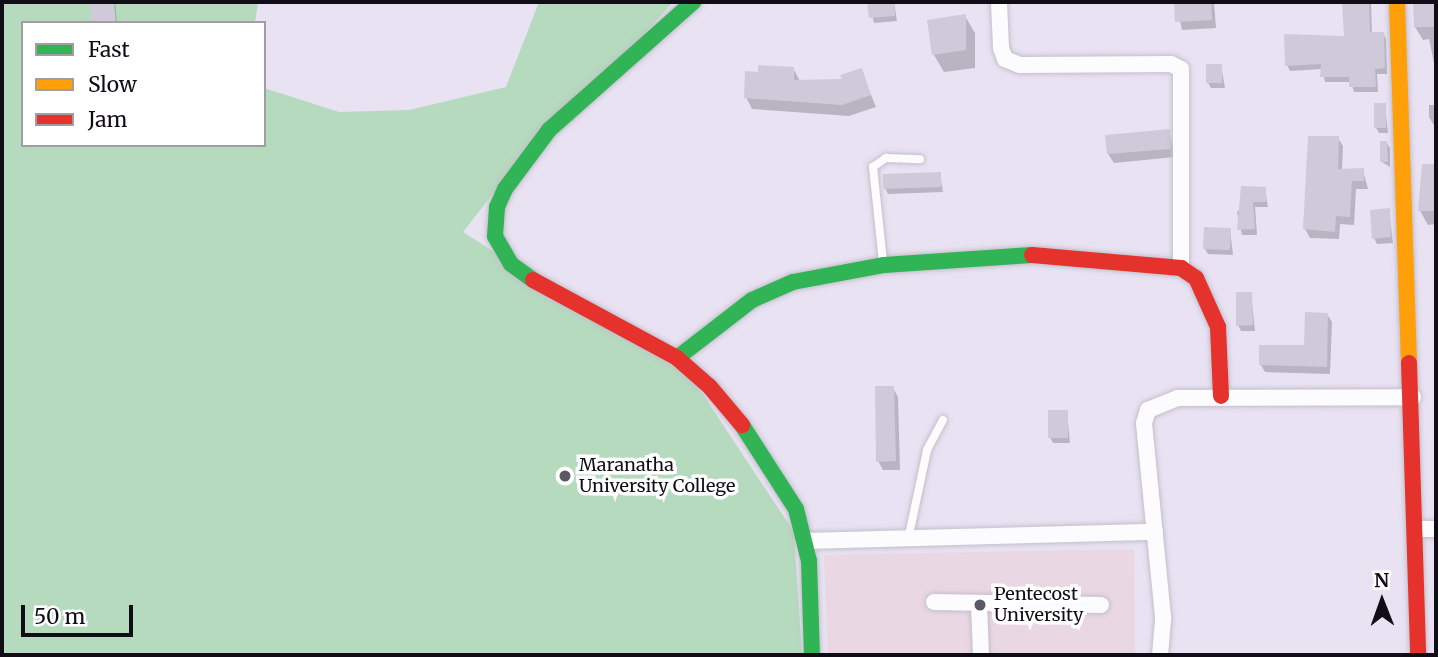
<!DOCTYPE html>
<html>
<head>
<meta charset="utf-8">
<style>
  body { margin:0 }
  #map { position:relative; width:1438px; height:657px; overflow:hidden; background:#e8e2f2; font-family:Merriweather,serif }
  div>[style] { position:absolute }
  .education>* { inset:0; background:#e9d8e4 }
  .green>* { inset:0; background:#b5dabe }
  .shadow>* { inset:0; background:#0003 }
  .building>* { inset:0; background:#cfc9d9 }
  .roads { filter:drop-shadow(0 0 2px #c4bfcb) drop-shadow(0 0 2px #c4bfcb) }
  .lane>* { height:8px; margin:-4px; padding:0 4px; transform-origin:4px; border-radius:4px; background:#fcfbfd }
  .street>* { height:16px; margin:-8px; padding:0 8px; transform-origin:8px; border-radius:8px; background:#fcfbfd }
  .fast>* { height:16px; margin:-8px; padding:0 8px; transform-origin:8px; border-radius:8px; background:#30b455 }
  .slow>* { height:16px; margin:-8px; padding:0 8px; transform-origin:8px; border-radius:8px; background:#ff9f0a }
  .jam>* { height:16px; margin:-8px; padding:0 8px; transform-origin:8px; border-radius:8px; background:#e5322d }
  .dots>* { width:19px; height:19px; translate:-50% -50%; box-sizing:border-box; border:4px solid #fff; border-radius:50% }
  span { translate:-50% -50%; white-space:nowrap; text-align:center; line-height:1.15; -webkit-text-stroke:7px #fff; paint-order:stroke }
  .poi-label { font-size:18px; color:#110d17 }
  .left { translate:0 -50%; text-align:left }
  .frame { position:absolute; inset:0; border:4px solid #110d17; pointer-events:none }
  .legend { position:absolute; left:21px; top:21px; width:245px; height:126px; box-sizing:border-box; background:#fff; border:2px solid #a09ea2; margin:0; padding:9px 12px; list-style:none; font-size:21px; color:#110d17 }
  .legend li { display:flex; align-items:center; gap:14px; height:35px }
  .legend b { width:35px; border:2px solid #a09ea2 }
  .north { position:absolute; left:1347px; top:566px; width:70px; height:70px; -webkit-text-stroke:5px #fff; paint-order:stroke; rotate:359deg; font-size:19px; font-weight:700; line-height:28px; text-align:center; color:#110d17 }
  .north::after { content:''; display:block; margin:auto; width:24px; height:32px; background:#110d17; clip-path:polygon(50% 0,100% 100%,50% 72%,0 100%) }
  .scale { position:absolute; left:21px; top:605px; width:112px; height:32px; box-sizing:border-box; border:4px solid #110d17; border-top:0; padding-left:9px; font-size:21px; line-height:24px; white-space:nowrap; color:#110d17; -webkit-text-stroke:5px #fff; paint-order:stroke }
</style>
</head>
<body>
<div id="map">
  <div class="education">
    <i style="clip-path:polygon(1134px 549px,1135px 655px,828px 655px,824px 555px)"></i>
  </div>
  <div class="green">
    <i style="clip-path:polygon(2px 2px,258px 2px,255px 23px,23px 23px,23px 145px,264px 145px,264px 88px,339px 112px,409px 110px,506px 87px,539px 2px,673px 2px,624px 57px,550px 121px,463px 232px,692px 378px,794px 532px,802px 655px,2px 655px)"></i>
  </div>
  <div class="shadow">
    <i style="clip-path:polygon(91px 2px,115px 2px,117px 23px,92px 23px)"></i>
    <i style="clip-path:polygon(869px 2px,894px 2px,897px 21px,874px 23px)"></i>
    <i style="clip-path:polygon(1176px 2px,1214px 2px,1216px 28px,1182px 30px)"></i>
    <i style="clip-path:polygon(1344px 2px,1371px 2px,1372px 34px,1383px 33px,1386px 39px,1387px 74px,1377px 74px,1378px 92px,1354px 92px,1351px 82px,1325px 82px,1322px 69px,1290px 71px,1287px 65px,1345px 38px)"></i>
    <i style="clip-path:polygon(1415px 2px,1436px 2px,1436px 73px,1429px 39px,1423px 40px,1415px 27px)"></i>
    <i style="clip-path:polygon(965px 16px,975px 33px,975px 68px,944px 72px,934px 55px,929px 22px)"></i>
    <i style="clip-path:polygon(1221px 65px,1225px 88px,1211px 88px,1208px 83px)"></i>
    <i style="clip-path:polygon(793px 68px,800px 81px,844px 81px,861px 70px,876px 107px,849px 116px,752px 109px,746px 97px,759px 73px)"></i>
    <i style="clip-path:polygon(1385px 105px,1388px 133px,1379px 133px,1376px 128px)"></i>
    <i style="clip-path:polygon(1429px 105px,1436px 105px,1436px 129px,1429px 117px)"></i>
    <i style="clip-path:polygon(1169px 131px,1175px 157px,1114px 163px,1108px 154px)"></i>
    <i style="clip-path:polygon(1338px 138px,1343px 146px,1342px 170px,1363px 170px,1368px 189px,1356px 189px,1354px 225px,1340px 224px,1339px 239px,1310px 238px,1305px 229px)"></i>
    <i style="clip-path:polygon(1386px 142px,1390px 148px,1390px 167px,1382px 162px)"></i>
    <i style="clip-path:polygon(1424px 166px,1436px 166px,1436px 224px,1428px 225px,1420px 211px)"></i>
    <i style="clip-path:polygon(940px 174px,943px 192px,888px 194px,885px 188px)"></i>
    <i style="clip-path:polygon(1265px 189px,1268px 207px,1255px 207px,1257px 235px,1242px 235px,1237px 212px)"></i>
    <i style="clip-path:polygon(1389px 210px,1393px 243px,1377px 244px,1374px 238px)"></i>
    <i style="clip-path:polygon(1230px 229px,1233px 255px,1208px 254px,1205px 249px)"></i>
    <i style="clip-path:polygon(1251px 293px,1255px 331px,1241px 331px,1238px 325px)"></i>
    <i style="clip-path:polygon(1327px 314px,1332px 322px,1330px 374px,1265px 372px,1261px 365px,1306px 346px)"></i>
    <i style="clip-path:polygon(893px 388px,898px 397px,900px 470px,883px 470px,878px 461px)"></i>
    <i style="clip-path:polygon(1067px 412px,1070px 443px,1053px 443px,1050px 437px)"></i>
  </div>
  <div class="building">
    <i style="clip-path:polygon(90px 2px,114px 2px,116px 23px,91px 23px)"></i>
    <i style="clip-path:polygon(867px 2px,894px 2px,895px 16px,869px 18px)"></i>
    <i style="clip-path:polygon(1174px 2px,1211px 2px,1212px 20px,1175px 22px)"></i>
    <i style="clip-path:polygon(1342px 2px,1369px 2px,1370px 32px,1384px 32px,1385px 68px,1375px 69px,1376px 87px,1349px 87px,1349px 77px,1320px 77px,1321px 64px,1285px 66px,1284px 34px,1344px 36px)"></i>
    <i style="clip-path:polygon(1413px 2px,1436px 2px,1436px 27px,1414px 27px)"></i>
    <i style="clip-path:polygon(966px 14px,966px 50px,932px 55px,927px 20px)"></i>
    <i style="clip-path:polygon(1206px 64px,1222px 64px,1222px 83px,1206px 83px)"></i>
    <i style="clip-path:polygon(758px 65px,794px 67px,794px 80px,842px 79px,840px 75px,862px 68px,871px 95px,842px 105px,744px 98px,745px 71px,758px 72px)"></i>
    <i style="clip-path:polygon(1374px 103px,1386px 103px,1386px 128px,1374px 128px)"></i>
    <i style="clip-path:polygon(1170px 129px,1171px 149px,1107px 154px,1105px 135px)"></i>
    <i style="clip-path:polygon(1308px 136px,1339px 136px,1338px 169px,1364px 168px,1364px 181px,1352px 181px,1350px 217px,1336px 216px,1335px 232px,1303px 229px)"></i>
    <i style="clip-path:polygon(1380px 141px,1387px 141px,1388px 162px,1380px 162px)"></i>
    <i style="clip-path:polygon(1422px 164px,1436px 164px,1436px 211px,1418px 211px)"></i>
    <i style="clip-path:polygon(941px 172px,941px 187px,883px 189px,883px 174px)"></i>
    <i style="clip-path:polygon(1241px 186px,1266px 187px,1266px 202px,1253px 202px,1255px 229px,1237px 230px)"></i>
    <i style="clip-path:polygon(1390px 208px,1391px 237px,1372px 239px,1370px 210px)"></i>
    <i style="clip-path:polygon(1204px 227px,1231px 228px,1230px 250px,1203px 249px)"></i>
    <i style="clip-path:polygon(1236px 292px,1252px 292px,1253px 325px,1236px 326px)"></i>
    <i style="clip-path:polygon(1305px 312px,1328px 313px,1327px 367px,1259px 365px,1259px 345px,1304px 345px)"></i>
    <i style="clip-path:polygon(875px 386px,894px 386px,896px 461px,876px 462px)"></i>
    <i style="clip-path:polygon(1048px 410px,1068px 410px,1068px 438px,1048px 438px)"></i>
  </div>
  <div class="roads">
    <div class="lane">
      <i style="left:883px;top:262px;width:96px;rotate:-96deg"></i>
      <i style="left:873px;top:167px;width:16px;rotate:-35deg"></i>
      <i style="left:886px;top:158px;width:34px;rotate:2deg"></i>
      <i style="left:909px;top:535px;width:87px;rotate:-78deg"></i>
      <i style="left:927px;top:450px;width:34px;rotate:-62deg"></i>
    </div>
    <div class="street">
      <i style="left:999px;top:2px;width:46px;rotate:87.5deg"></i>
      <i style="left:1001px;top:48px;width:12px;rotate:70deg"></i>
      <i style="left:1005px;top:59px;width:16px;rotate:22deg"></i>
      <i style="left:1020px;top:65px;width:151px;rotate:-0.4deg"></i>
      <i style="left:1171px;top:64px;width:11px;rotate:27deg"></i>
      <i style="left:1181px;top:69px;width:199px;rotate:90deg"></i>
      <i style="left:1418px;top:529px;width:18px"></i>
      <i style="left:804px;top:541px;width:351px;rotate:-1.5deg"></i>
      <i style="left:934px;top:602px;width:167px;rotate:1deg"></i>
      <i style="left:979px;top:605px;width:50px;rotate:87.7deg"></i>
      <i style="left:1160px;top:655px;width:38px;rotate:-85deg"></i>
      <i style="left:1163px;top:617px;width:195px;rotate:-95.6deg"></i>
      <i style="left:1144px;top:423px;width:14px;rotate:-73deg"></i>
      <i style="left:1148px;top:410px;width:31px;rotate:-22deg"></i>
      <i style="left:1177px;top:398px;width:236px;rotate:-0.2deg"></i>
    </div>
    <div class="fast">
      <i style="left:533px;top:280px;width:27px;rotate:-144deg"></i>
      <i style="left:511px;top:264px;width:32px;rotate:-120deg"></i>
      <i style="left:495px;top:236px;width:29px;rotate:-86deg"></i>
      <i style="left:497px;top:207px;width:20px;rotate:-66deg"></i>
      <i style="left:505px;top:189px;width:74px;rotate:-53.3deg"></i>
      <i style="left:549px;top:130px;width:193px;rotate:-41.6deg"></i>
      <i style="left:677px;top:358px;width:95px;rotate:-37.7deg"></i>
      <i style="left:752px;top:300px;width:45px;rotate:-23.7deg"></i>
      <i style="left:793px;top:282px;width:93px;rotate:-10.6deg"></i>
      <i style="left:884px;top:265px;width:148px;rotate:-3.9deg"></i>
      <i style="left:742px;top:425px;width:100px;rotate:57.3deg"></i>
      <i style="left:796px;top:509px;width:54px;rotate:76deg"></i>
      <i style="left:809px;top:561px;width:94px;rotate:88.2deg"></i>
    </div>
    <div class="slow">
      <i style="left:1397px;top:2px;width:361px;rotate:88.1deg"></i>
    </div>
    <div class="jam">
      <i style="left:1032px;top:255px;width:150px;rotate:5deg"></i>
      <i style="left:1181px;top:268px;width:18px;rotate:34deg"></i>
      <i style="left:1196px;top:278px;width:54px;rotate:65.8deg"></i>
      <i style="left:1218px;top:327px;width:69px;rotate:87.5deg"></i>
      <i style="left:533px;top:280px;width:164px;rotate:28.4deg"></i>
      <i style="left:677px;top:358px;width:44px;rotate:41.3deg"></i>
      <i style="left:710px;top:387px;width:50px;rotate:49.9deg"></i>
      <i style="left:1409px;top:363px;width:292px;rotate:88.2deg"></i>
    </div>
  </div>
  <div class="dots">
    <i style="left:565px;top:476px;background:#5c5864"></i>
    <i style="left:980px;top:605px;background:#5c5864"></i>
  </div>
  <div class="poi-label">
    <span class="left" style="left:579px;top:476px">Maranatha<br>University College</span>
    <span class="left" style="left:994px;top:605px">Pentecost<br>University</span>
  </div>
  <div class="frame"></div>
  <ul class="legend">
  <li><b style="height:9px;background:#30b455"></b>Fast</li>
  <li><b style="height:9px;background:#ff9f0a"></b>Slow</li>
  <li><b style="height:9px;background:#e5322d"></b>Jam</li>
  </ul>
  <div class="north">N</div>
  <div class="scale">50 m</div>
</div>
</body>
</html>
